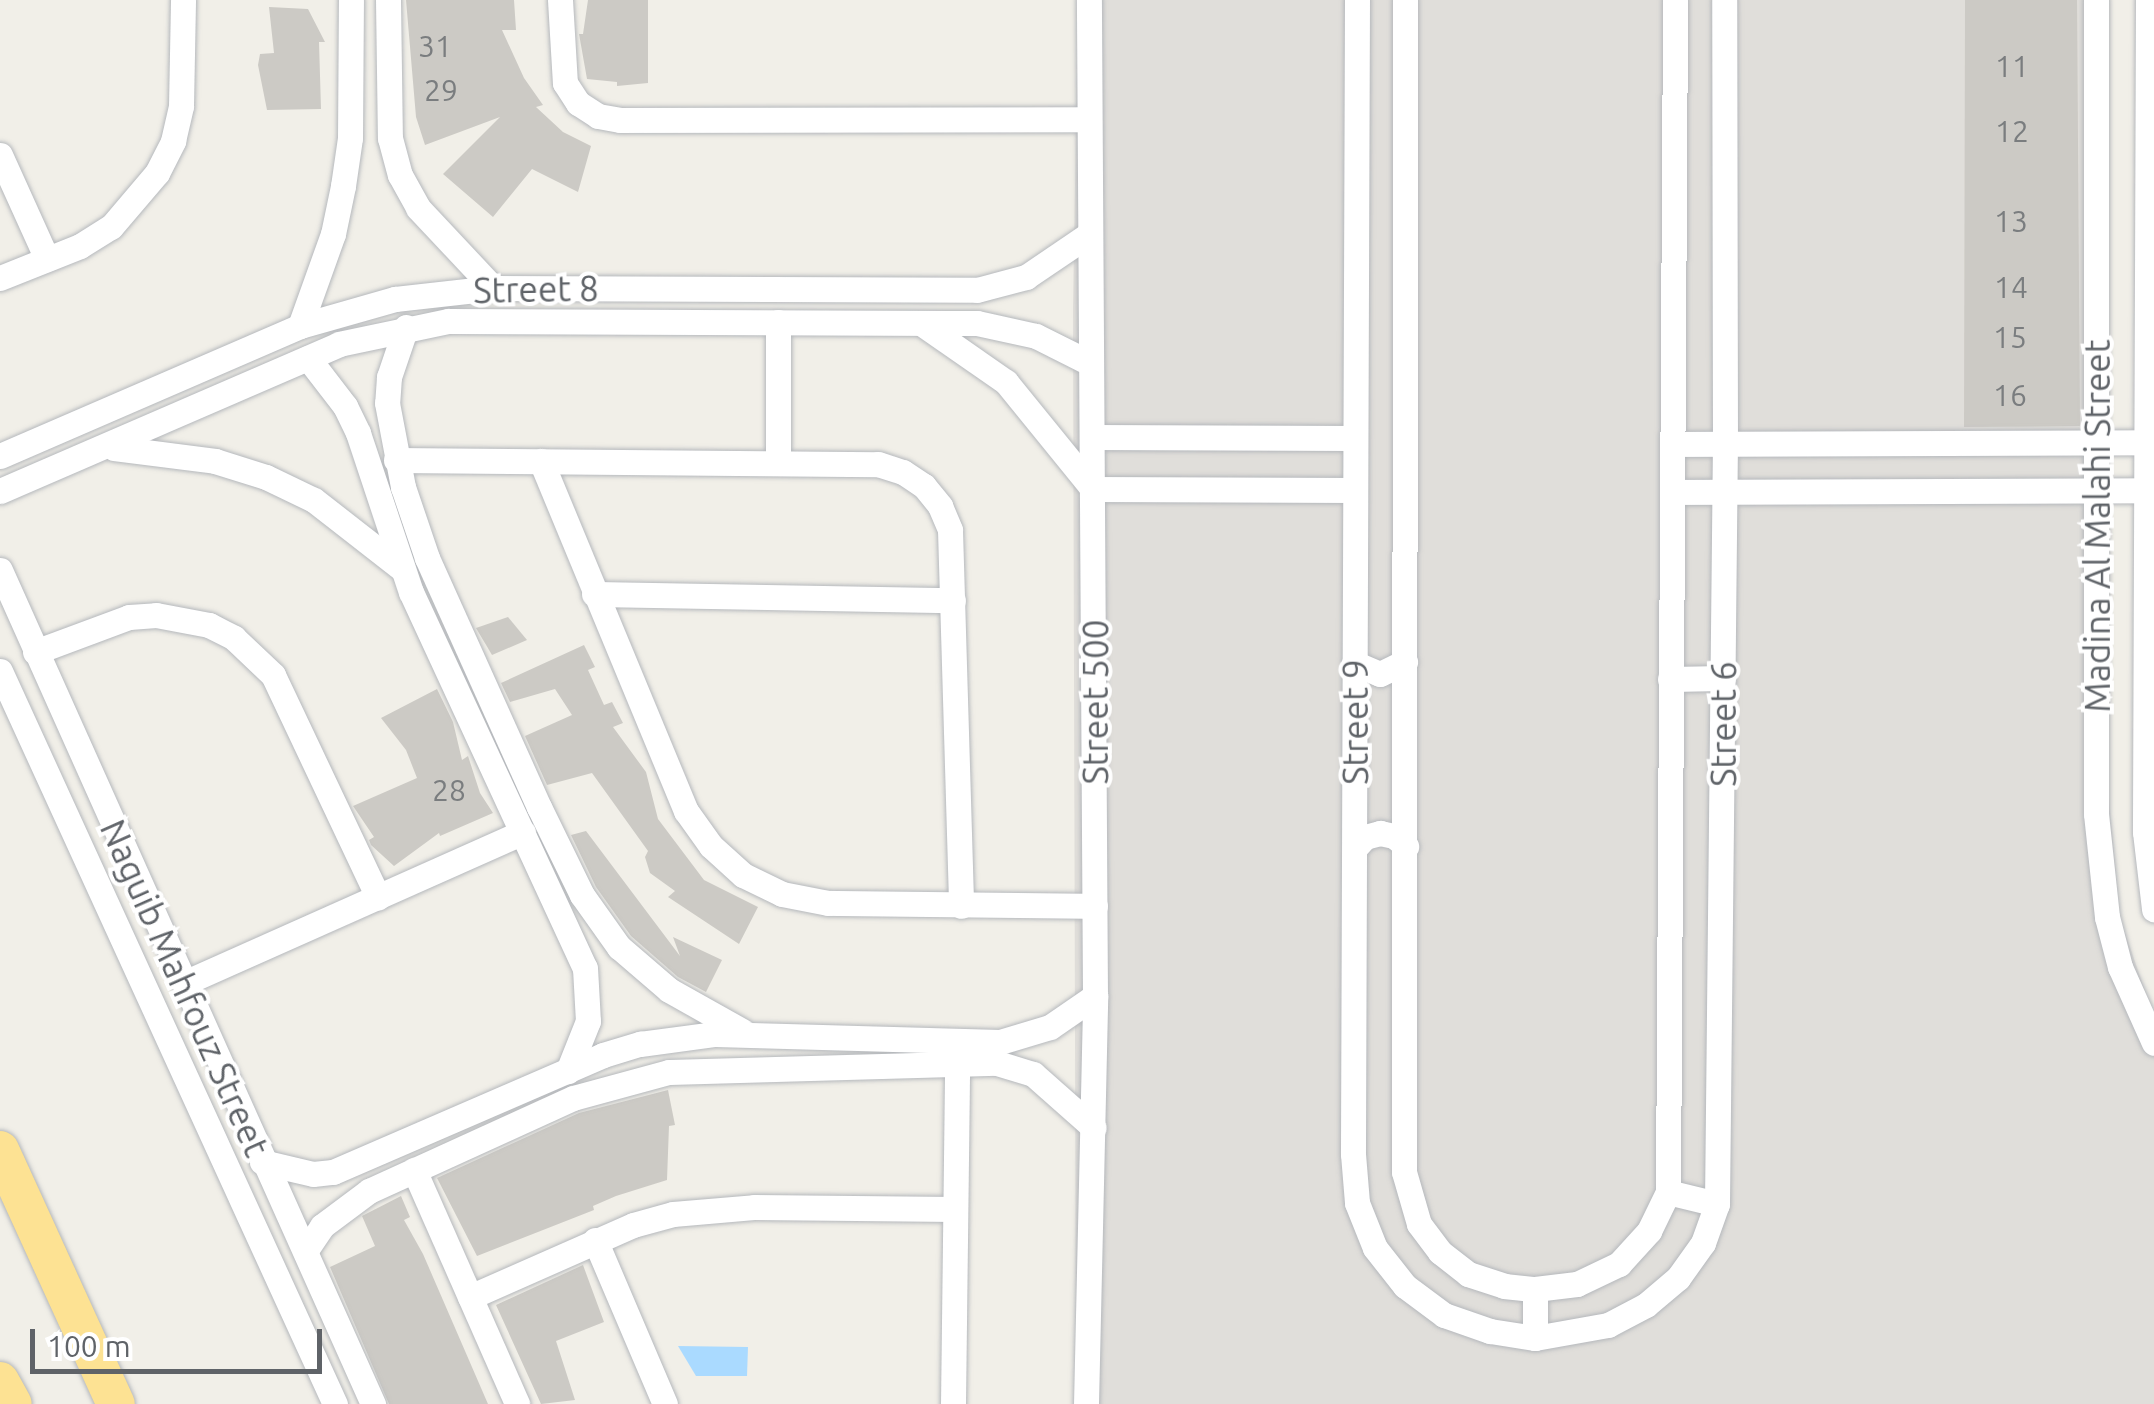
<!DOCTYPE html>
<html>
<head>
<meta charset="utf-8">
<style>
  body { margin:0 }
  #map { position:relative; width:2154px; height:1404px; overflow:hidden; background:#f1efe8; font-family:Ubuntu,sans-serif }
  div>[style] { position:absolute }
  .industrial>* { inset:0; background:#e0deda }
  .water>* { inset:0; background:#aadaff }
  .building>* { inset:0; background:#cccac5 }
  .roads { filter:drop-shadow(0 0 2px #b5b8bc) drop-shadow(0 0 2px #b5b8bc) }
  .minor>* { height:25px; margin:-12.5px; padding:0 12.5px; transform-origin:12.5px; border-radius:12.5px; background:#fff }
  .highway>* { height:38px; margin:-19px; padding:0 19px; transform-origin:19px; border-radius:19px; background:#fde293 }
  span { translate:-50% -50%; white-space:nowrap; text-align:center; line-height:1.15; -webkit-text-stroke:8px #fff; paint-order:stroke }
  .number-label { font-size:30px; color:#7a7d7f }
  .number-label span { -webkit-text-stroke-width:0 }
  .street-label { font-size:35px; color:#5f6368 }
  .scale { position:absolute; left:30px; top:1329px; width:292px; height:45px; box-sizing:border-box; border:5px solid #5f6368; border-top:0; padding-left:12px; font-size:30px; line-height:35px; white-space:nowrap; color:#5f6368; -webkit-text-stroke:8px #fff; paint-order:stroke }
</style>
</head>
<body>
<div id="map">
  <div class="industrial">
    <i style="clip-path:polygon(1078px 0,2108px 0,2109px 797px,2120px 918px,2154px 1017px,2154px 1404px,1076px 1404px,1073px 308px)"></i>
  </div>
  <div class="water">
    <i style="clip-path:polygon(678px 1346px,748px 1347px,747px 1376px,696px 1376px)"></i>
  </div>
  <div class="building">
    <i style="clip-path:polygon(406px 0,514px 0,516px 30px,502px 30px,524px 78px,543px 105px,536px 107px,563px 132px,591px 146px,578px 192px,532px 169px,493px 217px,443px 174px,500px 117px,425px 145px,416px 117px)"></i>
    <i style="clip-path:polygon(588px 0,648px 0,648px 83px,617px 86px,617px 82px,587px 79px,579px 34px,583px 34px)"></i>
    <i style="clip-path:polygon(1965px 0,2077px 0,2080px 426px,1964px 427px)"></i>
    <i style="clip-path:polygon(269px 7px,308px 9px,325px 42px,319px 42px,321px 109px,267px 110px,258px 65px,260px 54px,274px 53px)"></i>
    <i style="clip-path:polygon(508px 617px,527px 640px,492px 655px,476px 628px)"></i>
    <i style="clip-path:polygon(584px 645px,595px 667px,588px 670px,604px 705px,612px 702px,623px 723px,613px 727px,646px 772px,658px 819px,704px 880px,758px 907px,739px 944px,668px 897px,675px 891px,650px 873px,645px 857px,648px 851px,592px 773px,547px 785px,525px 736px,572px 715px,555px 689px,510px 702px,501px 683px)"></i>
    <i style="clip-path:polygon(437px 689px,453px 722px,462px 760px,468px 756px,480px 793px,493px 813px,440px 836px,439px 833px,394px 866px,371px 845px,369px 840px,374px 837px,353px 806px,417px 778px,406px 750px,381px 718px)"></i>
    <i style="clip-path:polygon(586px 831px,680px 956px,673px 937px,722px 960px,706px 992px,678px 977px,631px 936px,596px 887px,571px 835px)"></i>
    <i style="clip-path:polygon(668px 1090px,675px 1125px,669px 1126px,667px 1180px,616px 1196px,593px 1206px,594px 1210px,477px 1256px,437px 1178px,579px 1113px)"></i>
    <i style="clip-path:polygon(401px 1196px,410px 1217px,404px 1220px,423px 1254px,488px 1404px,389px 1404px,330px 1267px,375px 1246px,362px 1216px)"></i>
    <i style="clip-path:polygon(583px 1265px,604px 1322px,556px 1341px,575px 1400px,541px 1404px,496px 1305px)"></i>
  </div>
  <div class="roads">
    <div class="minor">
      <i style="left:388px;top:0;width:138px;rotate:89.2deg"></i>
      <i style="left:390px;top:138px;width:38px;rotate:75deg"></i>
      <i style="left:400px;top:175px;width:38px;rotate:61deg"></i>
      <i style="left:418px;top:208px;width:110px;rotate:46.8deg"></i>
      <i style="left:560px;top:0;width:83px;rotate:86.6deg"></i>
      <i style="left:565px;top:83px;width:24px;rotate:57deg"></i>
      <i style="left:578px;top:103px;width:24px;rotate:33deg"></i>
      <i style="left:598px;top:116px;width:22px;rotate:10deg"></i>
      <i style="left:620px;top:120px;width:469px;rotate:-0.1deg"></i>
      <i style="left:1357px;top:0;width:1154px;rotate:90.2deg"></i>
      <i style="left:1353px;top:1154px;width:49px;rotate:85.3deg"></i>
      <i style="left:1357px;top:1203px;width:48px;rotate:68.2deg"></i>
      <i style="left:1375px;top:1248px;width:48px;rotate:51.7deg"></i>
      <i style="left:1405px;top:1286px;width:49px;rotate:36.6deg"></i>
      <i style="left:1444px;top:1315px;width:49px;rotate:19.2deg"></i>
      <i style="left:1490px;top:1331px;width:46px;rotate:8.8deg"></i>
      <i style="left:1535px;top:1338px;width:74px;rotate:-10.1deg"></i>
      <i style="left:1608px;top:1325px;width:43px;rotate:-27.8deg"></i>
      <i style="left:1646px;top:1305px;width:42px;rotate:-40.2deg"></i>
      <i style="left:1678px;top:1278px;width:43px;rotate:-54.5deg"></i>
      <i style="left:1703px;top:1243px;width:41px;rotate:-70.3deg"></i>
      <i style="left:1717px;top:1204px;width:760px;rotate:-89.4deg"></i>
      <i style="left:1725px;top:444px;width:444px;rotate:-90.1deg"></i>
      <i style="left:1405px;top:0;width:1172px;rotate:90.05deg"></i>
      <i style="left:1404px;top:1172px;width:54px;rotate:73.9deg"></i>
      <i style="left:1419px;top:1224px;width:35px;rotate:53deg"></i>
      <i style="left:1440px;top:1252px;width:36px;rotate:38deg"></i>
      <i style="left:1468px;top:1274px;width:38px;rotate:18deg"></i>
      <i style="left:1504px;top:1286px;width:31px;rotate:6deg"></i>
      <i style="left:1535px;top:1289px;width:42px;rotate:-6.8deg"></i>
      <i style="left:1577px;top:1284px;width:47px;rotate:-25.5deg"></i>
      <i style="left:1619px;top:1264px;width:45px;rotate:-47.7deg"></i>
      <i style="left:1649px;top:1231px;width:43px;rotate:-64deg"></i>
      <i style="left:1668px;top:1192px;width:1192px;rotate:-89.66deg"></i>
      <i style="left:2096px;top:0;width:814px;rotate:90deg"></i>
      <i style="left:2096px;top:814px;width:104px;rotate:83.9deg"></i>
      <i style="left:2107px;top:917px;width:52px;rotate:75.4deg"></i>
      <i style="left:2120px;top:967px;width:83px;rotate:65.9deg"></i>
      <i style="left:2148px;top:0;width:832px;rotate:90.21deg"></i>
      <i style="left:2145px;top:832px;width:78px;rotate:83.3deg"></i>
      <i style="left:0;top:155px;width:114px;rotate:65.7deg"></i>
      <i style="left:0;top:278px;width:86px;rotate:-21.8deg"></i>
      <i style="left:80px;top:246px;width:36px;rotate:-32deg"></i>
      <i style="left:111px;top:227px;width:71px;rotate:-49.6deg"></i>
      <i style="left:157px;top:173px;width:36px;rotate:-63deg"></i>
      <i style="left:173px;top:141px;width:36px;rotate:-77deg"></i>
      <i style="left:181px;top:106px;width:106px;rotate:-88.9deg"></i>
      <i style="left:778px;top:322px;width:140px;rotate:90deg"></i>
      <i style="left:924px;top:325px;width:100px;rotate:34.8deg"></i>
      <i style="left:1006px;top:382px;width:138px;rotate:50.9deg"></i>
      <i style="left:1093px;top:489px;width:262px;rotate:0.2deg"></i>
      <i style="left:300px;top:326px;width:98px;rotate:-70.3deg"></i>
      <i style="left:333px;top:234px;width:49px;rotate:-78.2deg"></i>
      <i style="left:343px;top:186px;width:49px;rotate:-81.7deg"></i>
      <i style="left:350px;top:138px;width:138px;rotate:-89.6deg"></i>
      <i style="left:406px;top:327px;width:53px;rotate:108.8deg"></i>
      <i style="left:389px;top:377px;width:26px;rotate:94deg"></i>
      <i style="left:387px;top:403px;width:86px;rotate:79.2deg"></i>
      <i style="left:403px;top:487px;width:75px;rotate:71.3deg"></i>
      <i style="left:427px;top:558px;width:273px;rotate:65.8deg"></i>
      <i style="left:539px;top:807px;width:98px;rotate:64deg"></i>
      <i style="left:582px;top:895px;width:64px;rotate:54.6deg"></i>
      <i style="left:619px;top:947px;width:66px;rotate:40.7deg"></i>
      <i style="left:669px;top:990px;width:84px;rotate:29.3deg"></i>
      <i style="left:308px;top:358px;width:61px;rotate:52.4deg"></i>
      <i style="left:345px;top:406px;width:30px;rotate:64deg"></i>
      <i style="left:358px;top:433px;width:168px;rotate:71.6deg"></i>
      <i style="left:411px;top:592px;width:414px;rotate:65.2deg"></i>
      <i style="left:585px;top:968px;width:53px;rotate:86.8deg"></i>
      <i style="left:588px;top:1021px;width:54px;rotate:111.8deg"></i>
      <i style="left:1092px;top:437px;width:263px;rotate:0.2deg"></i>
      <i style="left:1674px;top:444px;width:473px;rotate:-0.2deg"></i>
      <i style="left:114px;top:448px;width:102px;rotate:7.3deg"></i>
      <i style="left:215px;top:461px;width:53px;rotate:17.4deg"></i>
      <i style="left:266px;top:477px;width:53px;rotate:25.6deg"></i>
      <i style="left:314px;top:500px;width:110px;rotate:38deg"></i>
      <i style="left:0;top:456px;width:327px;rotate:-23.4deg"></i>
      <i style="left:300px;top:326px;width:99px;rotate:-15.9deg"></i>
      <i style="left:395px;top:299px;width:99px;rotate:-6.4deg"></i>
      <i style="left:493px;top:288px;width:484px;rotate:0.2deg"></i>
      <i style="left:977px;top:290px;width:51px;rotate:-14.9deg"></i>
      <i style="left:1026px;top:277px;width:75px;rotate:-34.1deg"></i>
      <i style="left:396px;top:460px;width:482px;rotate:0.5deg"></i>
      <i style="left:878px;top:464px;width:26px;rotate:18deg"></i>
      <i style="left:903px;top:472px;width:25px;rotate:34deg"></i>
      <i style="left:924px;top:486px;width:26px;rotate:51deg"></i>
      <i style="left:940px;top:506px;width:26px;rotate:67deg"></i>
      <i style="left:950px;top:530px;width:376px;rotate:88.3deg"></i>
      <i style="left:541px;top:461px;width:379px;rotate:67.5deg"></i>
      <i style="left:686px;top:811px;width:43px;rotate:54.5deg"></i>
      <i style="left:711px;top:846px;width:43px;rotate:42.2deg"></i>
      <i style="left:743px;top:875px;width:43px;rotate:26deg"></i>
      <i style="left:782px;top:894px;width:47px;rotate:11.1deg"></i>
      <i style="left:828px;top:903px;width:267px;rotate:0.6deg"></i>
      <i style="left:0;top:491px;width:369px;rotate:-23.4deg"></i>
      <i style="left:339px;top:344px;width:111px;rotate:-11.9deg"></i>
      <i style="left:448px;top:321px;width:529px;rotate:0.22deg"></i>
      <i style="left:977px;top:323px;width:60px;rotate:12.4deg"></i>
      <i style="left:1036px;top:336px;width:60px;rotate:26.6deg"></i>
      <i style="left:1673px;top:492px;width:474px;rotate:-0.2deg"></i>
      <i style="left:0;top:570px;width:914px;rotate:65.9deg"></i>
      <i style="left:594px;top:594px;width:359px;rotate:1deg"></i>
      <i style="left:35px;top:652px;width:100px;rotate:-20.4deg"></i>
      <i style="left:129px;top:617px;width:27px;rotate:-4deg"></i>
      <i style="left:156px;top:615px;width:54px;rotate:10.7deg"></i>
      <i style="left:209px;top:625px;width:28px;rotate:27deg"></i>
      <i style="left:234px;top:638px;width:54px;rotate:43.5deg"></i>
      <i style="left:273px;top:675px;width:246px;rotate:64.7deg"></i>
      <i style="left:1354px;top:663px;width:28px;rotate:23deg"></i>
      <i style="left:1380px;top:674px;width:28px;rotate:-26deg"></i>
      <i style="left:0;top:671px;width:806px;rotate:65.44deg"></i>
      <i style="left:1670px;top:679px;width:53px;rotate:-1.1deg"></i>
      <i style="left:1355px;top:848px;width:15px;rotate:-48deg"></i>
      <i style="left:1365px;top:837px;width:16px;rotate:-15deg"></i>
      <i style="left:1380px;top:833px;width:14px;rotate:12deg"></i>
      <i style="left:1394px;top:836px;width:16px;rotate:40deg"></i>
      <i style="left:184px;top:983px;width:371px;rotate:-24deg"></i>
      <i style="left:262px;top:1162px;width:52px;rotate:13.2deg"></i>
      <i style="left:313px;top:1174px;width:20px;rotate:-6deg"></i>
      <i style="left:333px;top:1172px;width:294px;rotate:-23.4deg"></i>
      <i style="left:603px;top:1055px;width:39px;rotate:-17deg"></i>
      <i style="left:640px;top:1044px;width:76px;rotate:-7.6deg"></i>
      <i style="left:715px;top:1034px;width:285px;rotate:1.6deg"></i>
      <i style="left:1000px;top:1042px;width:52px;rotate:-16.7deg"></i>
      <i style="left:1050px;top:1027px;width:55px;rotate:-34.6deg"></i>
      <i style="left:414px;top:1170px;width:256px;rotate:66.2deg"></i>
      <i style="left:1668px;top:1192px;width:50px;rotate:13.8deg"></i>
      <i style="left:595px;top:1240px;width:178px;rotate:66.9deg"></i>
      <i style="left:306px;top:1250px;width:29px;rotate:-56deg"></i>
      <i style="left:322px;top:1226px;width:59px;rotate:-36.7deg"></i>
      <i style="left:369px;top:1191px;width:224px;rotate:-24.5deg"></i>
      <i style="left:573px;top:1098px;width:99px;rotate:-15.2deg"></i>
      <i style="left:669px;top:1072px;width:328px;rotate:-1.6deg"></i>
      <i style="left:997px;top:1063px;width:38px;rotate:17deg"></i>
      <i style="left:1033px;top:1074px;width:81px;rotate:41.5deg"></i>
      <i style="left:1535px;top:1289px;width:49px;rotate:90deg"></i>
      <i style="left:470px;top:1297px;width:178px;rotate:-23.8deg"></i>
      <i style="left:633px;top:1225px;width:41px;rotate:-15.4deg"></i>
      <i style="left:673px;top:1214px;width:81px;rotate:-4.9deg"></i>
      <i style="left:754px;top:1207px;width:201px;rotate:0.6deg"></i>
      <i style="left:953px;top:1404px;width:339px;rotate:-89.3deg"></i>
      <i style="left:1086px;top:1404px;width:408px;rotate:-88.7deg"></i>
      <i style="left:1095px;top:996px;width:996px;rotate:-90.35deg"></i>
    </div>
    <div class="highway">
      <i style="left:0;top:1150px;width:279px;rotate:65.5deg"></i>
      <i style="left:0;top:1381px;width:26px;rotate:61deg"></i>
    </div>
  </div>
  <div class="number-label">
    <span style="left:435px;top:46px">31</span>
    <span style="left:2012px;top:66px">11</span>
    <span style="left:441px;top:90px">29</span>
    <span style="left:2012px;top:131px">12</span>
    <span style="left:2011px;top:221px">13</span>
    <span style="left:2011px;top:287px">14</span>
    <span style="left:2010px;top:337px">15</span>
    <span style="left:2010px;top:395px">16</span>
    <span style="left:449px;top:790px">28</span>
  </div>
  <div class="street-label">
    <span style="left:536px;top:289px;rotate:-1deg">Street 8</span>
    <span style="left:2097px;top:526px;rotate:-90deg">Madina Al Malahi Street</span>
    <span style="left:1095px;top:702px;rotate:-90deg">Street 500</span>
    <span style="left:1355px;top:722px;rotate:-90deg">Street 9</span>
    <span style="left:1723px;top:724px;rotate:-90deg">Street 6</span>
    <span style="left:185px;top:988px;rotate:66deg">Naguib Mahfouz Street</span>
  </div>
  <div class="scale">100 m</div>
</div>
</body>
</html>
